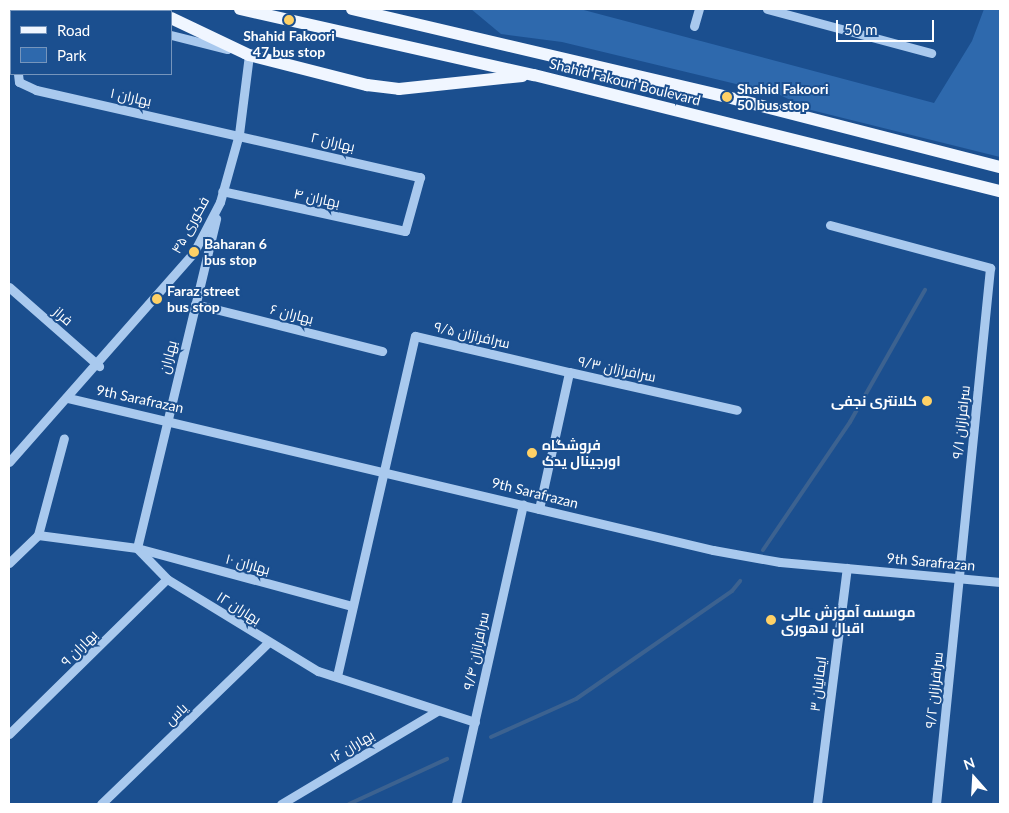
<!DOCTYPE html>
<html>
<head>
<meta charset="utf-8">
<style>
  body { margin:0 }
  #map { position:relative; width:1009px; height:813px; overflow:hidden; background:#1b4f8f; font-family:Lato,Cairo,sans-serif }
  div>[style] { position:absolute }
  .green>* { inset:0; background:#2e69ad }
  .stream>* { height:4px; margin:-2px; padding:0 2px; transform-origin:2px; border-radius:2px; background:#3c6290 }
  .minor>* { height:9px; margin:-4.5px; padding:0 4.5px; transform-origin:4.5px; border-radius:4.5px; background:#a9c9ee }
  .major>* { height:12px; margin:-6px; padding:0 6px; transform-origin:6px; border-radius:6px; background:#f0f6ff }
  .dots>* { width:14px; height:14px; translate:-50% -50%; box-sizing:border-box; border:2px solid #1b4f8f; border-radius:50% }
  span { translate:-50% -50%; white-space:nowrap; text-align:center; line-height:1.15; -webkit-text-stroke:4px #1b4f8f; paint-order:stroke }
  .poi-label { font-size:14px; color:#fff; font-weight:700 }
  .left { translate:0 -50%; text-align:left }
  .right { translate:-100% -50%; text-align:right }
  .street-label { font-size:14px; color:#fff }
  .frame { position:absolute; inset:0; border:10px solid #fff; pointer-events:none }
  .legend { position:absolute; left:10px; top:10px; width:162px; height:65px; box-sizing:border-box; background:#1b4f8f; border:1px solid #7695bc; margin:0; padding:6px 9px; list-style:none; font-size:15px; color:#fff }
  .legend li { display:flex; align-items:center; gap:10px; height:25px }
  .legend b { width:25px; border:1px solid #7695bc }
  .north { position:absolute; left:949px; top:753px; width:50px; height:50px; -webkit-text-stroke:4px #1b4f8f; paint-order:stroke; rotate:341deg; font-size:14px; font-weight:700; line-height:20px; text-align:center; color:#fff }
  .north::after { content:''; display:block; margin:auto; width:18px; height:22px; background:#fff; clip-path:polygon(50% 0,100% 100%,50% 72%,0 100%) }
  .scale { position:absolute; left:836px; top:20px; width:98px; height:22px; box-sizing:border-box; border:2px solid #fff; border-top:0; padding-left:6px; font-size:15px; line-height:18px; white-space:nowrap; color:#fff; -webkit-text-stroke:4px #1b4f8f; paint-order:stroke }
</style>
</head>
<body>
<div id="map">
  <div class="green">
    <i style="clip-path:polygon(80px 9px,138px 9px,142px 11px,89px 11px)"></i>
    <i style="clip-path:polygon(471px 9px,580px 9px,934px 103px,972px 41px,984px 9px,1000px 9px,1000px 157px,811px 110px,778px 94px,562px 42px,501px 34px)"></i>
  </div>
  <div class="stream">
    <i style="left:763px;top:550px;width:155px;rotate:-55.8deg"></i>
    <i style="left:850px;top:422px;width:152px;rotate:-60.4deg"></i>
    <i style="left:491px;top:737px;width:93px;rotate:-24.1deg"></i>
    <i style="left:576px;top:699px;width:190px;rotate:-34.7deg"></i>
    <i style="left:732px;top:591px;width:13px;rotate:-51deg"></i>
    <i style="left:349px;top:804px;width:108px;rotate:-24.7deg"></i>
  </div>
  <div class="minor">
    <i style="left:21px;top:9px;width:2px;rotate:63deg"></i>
    <i style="left:66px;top:9px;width:10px;rotate:11deg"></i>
    <i style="left:767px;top:9px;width:170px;rotate:15deg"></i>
    <i style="left:694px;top:26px;width:18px;rotate:-74deg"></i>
    <i style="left:171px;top:35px;width:58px;rotate:14deg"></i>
    <i style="left:18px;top:74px;width:8px;rotate:83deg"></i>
    <i style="left:19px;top:82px;width:19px;rotate:25deg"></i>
    <i style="left:36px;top:90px;width:394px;rotate:12.8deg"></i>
    <i style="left:420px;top:177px;width:56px;rotate:105.5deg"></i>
    <i style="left:405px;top:231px;width:187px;rotate:-167.7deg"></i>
    <i style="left:830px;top:225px;width:166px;rotate:15deg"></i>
    <i style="left:990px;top:268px;width:539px;rotate:95.75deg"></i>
    <i style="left:9px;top:287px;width:120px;rotate:41.3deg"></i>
    <i style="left:195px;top:304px;width:193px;rotate:14.1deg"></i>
    <i style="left:68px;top:398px;width:663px;rotate:13.26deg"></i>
    <i style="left:713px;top:550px;width:68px;rotate:10.2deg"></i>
    <i style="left:780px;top:562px;width:221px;rotate:5.2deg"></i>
    <i style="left:9px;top:462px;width:280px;rotate:-48.6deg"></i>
    <i style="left:194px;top:252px;width:56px;rotate:-62.5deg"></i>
    <i style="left:220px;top:202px;width:71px;rotate:-74.4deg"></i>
    <i style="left:239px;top:134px;width:80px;rotate:-82.8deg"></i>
    <i style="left:249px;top:55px;width:5px;rotate:-169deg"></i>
    <i style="left:539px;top:509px;width:140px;rotate:-77.6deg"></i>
    <i style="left:569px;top:372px;width:172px;rotate:12.7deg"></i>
    <i style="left:38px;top:535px;width:100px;rotate:7.5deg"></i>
    <i style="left:137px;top:548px;width:223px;rotate:15.1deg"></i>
    <i style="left:137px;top:548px;width:43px;rotate:45.9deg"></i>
    <i style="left:167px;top:579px;width:177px;rotate:31.4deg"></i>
    <i style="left:318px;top:671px;width:165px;rotate:18deg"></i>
    <i style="left:137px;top:548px;width:339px;rotate:-76.5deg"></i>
    <i style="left:9px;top:563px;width:40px;rotate:-44deg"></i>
    <i style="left:38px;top:535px;width:100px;rotate:-75deg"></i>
    <i style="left:337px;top:676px;width:349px;rotate:-77.1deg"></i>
    <i style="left:415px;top:336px;width:158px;rotate:13.2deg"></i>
    <i style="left:9px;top:734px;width:221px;rotate:-44.5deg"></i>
    <i style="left:101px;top:804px;width:232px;rotate:-44deg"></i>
    <i style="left:281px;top:804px;width:182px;rotate:-30.8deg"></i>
    <i style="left:456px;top:804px;width:307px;rotate:-77.4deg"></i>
    <i style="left:817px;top:804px;width:238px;rotate:-82.8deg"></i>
  </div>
  <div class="major">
    <i style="left:155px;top:9px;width:4px;rotate:27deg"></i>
    <i style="left:240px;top:9px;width:301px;rotate:12.7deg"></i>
    <i style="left:534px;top:75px;width:480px;rotate:14deg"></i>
    <i style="left:352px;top:9px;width:385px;rotate:13.2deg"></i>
    <i style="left:727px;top:97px;width:282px;rotate:14.4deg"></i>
    <i style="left:171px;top:18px;width:86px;rotate:25.4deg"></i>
    <i style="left:249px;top:55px;width:122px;rotate:14.3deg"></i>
    <i style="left:367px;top:85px;width:32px;rotate:7deg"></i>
    <i style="left:399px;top:89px;width:124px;rotate:-6deg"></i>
  </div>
  <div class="dots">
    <i style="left:289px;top:20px;background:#ffd166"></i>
    <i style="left:727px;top:97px;background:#ffd166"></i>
    <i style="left:194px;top:252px;background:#ffd166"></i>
    <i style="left:157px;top:299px;background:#ffd166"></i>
    <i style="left:927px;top:401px;background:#ffd166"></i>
    <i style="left:532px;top:453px;background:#ffd166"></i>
    <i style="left:771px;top:620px;background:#ffd166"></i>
  </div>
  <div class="poi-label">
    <span style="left:289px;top:44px">Shahid Fakoori<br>47 bus stop</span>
    <span class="left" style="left:737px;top:97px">Shahid Fakoori<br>50 bus stop</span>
    <span class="left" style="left:204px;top:252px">Baharan 6<br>bus stop</span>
    <span class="left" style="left:167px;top:299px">Faraz street<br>bus stop</span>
    <span class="right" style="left:917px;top:401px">کلانتری نجفی</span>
    <span class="left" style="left:542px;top:453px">فروشگاه<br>اورجینال یدک</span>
    <span class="left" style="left:781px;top:620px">موسسه آموزش عالی<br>اقبال لاهوری</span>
  </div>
  <div class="street-label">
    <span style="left:625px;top:82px;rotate:14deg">Shahid Fakouri Boulevard</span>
    <span style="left:131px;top:97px;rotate:12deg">بهاران ۱</span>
    <span style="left:333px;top:142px;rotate:13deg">بهاران ۲</span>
    <span style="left:317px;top:198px;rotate:12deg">بهاران ۴</span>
    <span style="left:190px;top:225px;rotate:-61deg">فکوری ۴۵</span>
    <span style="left:292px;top:314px;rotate:14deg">بهاران ۶</span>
    <span style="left:63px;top:316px;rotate:41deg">فراز</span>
    <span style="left:472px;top:335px;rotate:13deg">سرافرازان ۹/۵</span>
    <span style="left:168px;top:357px;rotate:-76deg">بهاران</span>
    <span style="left:617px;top:369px;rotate:12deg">سرافرازان ۹/۳</span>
    <span style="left:140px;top:399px;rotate:12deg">9th Sarafrazan</span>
    <span style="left:961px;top:422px;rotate:-84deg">سرافرازان ۹/۱</span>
    <span style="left:535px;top:493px;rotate:14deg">9th Sarafrazan</span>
    <span style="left:931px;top:562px;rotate:5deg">9th Sarafrazan</span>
    <span style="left:248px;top:564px;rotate:15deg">بهاران ۱۰</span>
    <span style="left:239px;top:608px;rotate:32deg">بهاران ۱۲</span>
    <span style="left:79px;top:648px;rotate:-45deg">بهاران ۹</span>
    <span style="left:476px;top:651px;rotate:-78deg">سرافرازان ۹/۴</span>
    <span style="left:818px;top:684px;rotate:-83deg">ایمانیان ۳</span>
    <span style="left:934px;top:690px;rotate:-84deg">سرافرازان ۹/۲</span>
    <span style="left:176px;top:714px;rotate:-44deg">یاس</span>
    <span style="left:352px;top:746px;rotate:-31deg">بهاران ۱۶</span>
  </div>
  <div class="frame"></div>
  <ul class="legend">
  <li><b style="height:6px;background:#f0f6ff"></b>Road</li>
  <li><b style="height:14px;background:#2e69ad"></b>Park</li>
  </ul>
  <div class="north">N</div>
  <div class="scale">50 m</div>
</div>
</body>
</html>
